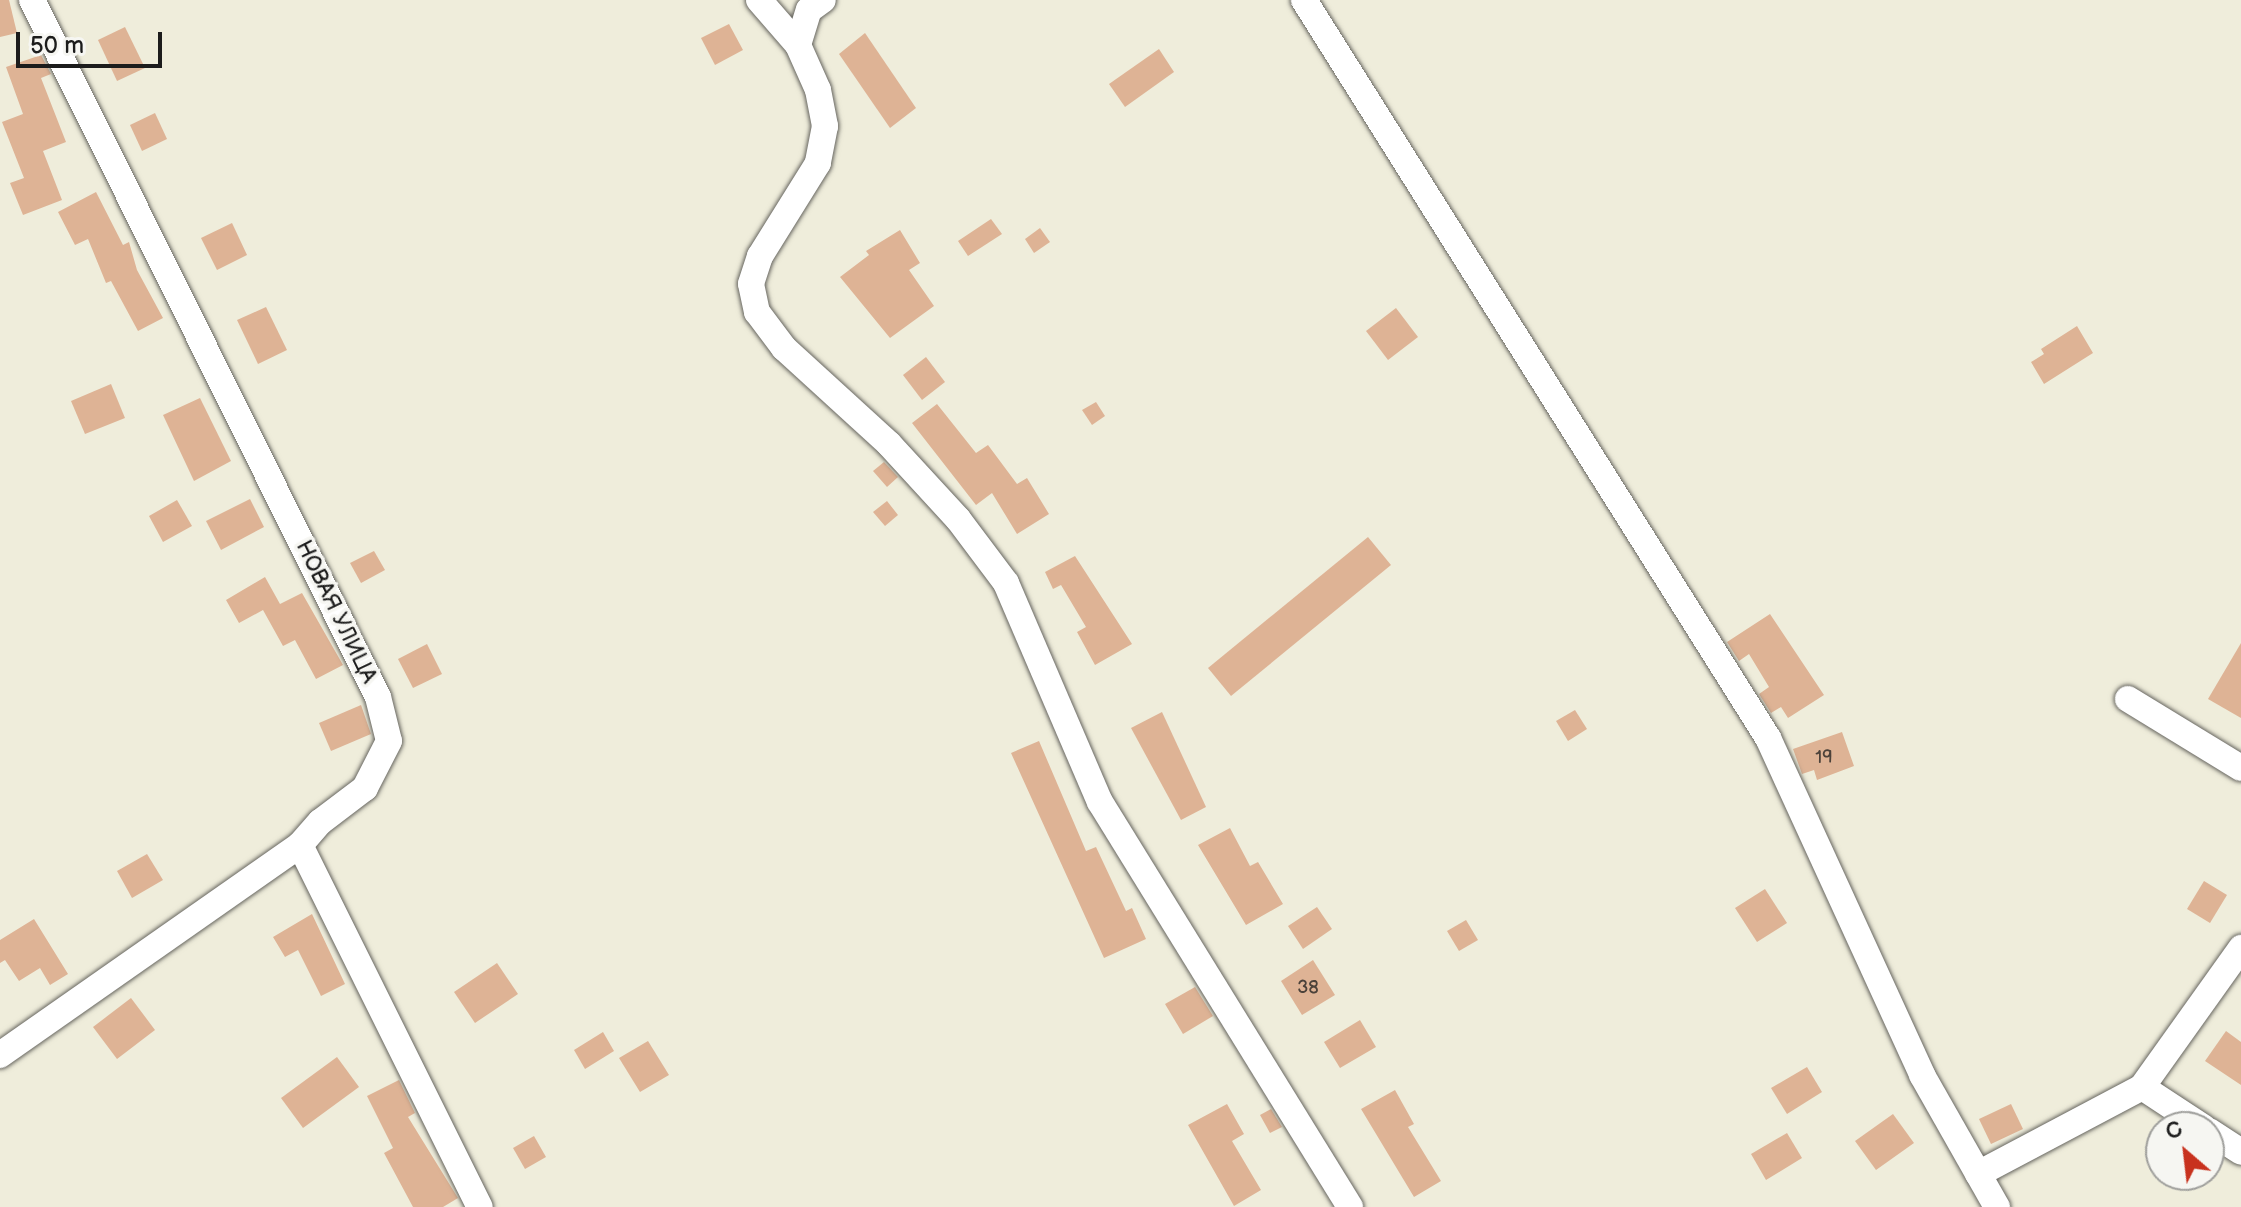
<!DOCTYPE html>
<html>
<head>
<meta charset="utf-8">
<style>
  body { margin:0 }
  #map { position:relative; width:2241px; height:1207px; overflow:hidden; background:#efeddb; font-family:"Balsamiq Sans",sans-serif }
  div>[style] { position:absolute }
  .building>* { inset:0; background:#deb395 }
  .roads { filter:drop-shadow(0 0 2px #66655f) drop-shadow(0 0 2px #66655f) }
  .minor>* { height:26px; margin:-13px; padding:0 13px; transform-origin:13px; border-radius:13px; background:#fff }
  span { translate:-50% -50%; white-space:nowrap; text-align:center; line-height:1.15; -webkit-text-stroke:7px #f6f6f2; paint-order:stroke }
  .number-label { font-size:18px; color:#4c423a }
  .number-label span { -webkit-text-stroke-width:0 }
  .street-label { font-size:22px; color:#1c1c1c }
  .north { position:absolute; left:2145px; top:1111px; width:80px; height:80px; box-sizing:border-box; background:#f6f6f2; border:2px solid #9f9f9c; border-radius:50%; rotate:332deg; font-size:22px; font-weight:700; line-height:32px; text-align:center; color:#1c1c1c }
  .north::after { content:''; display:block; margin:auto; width:28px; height:36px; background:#c8321e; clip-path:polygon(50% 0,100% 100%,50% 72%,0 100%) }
  .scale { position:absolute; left:16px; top:32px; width:146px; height:36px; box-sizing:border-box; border:4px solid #1c1c1c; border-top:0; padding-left:10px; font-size:24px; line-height:28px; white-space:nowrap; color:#1c1c1c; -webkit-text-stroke:6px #f6f6f2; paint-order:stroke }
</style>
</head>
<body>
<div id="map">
  <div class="building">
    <i style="clip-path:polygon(0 0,9px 0,17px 33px,0 37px)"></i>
    <i style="clip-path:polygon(729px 24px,743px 50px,715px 65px,701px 38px)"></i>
    <i style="clip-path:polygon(125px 27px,145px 68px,117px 81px,98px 40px)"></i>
    <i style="clip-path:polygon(865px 33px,916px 108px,890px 128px,839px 54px)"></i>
    <i style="clip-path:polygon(1159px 49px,1174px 72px,1125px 107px,1109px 84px)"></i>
    <i style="clip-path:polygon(41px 55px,51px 74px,41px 78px,66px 142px,43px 151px,62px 200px,23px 215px,10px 183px,24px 178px,2px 122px,23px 114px,6px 67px)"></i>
    <i style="clip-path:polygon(155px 113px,167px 139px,142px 151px,130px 125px)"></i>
    <i style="clip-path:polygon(96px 192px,123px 245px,129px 242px,137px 270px,163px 318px,138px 331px,111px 281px,106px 283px,88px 239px,75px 245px,58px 212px)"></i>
    <i style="clip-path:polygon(991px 219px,1002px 234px,968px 256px,958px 241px)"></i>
    <i style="clip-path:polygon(232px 223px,247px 255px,217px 270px,201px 238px)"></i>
    <i style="clip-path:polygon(1040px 228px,1050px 242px,1034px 253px,1025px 239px)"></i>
    <i style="clip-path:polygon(900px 230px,920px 263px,909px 270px,934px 306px,890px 338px,840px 277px,869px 255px,866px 251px)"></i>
    <i style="clip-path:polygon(266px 307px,287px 350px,258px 364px,237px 320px)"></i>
    <i style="clip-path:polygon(1396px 308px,1418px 337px,1388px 360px,1366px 331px)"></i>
    <i style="clip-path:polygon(2077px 326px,2093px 353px,2044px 384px,2031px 362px,2044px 354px,2041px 349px)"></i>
    <i style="clip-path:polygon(926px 357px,945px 382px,922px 400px,903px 375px)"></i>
    <i style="clip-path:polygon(111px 384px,125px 418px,85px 434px,71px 401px)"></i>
    <i style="clip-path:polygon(200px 398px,231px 461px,194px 481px,163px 415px)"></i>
    <i style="clip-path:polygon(1096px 402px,1105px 416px,1092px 425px,1082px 410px)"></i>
    <i style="clip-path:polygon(937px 404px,976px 453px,988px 445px,1017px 484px,1027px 478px,1049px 514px,1017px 534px,992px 493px,976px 505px,912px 423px)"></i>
    <i style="clip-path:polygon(884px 462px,898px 477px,887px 487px,873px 471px)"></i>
    <i style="clip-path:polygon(250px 499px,264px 527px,221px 550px,206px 521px)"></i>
    <i style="clip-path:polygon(177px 500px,192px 526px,163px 542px,149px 516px)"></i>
    <i style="clip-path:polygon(887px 501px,898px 515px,885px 526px,873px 512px)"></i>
    <i style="clip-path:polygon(1368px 537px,1391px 565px,1231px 696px,1208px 668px)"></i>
    <i style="clip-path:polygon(374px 551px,385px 570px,361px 583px,350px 563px)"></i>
    <i style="clip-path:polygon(1075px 556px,1132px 644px,1095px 665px,1077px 632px,1086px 627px,1061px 585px,1053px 589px,1045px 572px)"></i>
    <i style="clip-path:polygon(265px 577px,280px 604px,302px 593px,343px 665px,316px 679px,295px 640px,283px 646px,263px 610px,239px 623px,226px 600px)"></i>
    <i style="clip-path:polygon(1770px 614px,1824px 695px,1788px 718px,1781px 707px,1771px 713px,1759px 694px,1769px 687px,1749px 654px,1739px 661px,1727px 642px)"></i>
    <i style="clip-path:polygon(2241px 643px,2241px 718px,2208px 699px)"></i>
    <i style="clip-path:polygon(427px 644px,442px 674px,413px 688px,398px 659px)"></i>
    <i style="clip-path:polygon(361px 705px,371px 734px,331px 751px,319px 723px)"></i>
    <i style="clip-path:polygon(1575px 710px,1587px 729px,1568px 741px,1556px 721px)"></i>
    <i style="clip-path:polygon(1162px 712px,1206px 807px,1181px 820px,1131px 728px)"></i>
    <i style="clip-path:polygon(1842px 732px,1854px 766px,1817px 780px,1814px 770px,1802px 774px,1793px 749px)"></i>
    <i style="clip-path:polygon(1039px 741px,1086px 851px,1096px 847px,1126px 911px,1132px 908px,1146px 939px,1104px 958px,1011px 753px)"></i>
    <i style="clip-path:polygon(1230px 828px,1250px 866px,1258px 862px,1283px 904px,1246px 925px,1198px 845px)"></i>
    <i style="clip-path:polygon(147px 854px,163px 880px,132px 898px,117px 871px)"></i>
    <i style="clip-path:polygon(2204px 881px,2227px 895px,2210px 923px,2187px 909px)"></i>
    <i style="clip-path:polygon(1765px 889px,1787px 923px,1757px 942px,1735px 908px)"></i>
    <i style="clip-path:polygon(1317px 907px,1332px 929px,1303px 949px,1288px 926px)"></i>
    <i style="clip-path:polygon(312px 914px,345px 984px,321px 996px,298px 950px,285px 957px,273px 937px)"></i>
    <i style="clip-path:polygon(34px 919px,68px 974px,50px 985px,40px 968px,19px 981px,5px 960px,0 963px,0 940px)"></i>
    <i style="clip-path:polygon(1466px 920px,1478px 940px,1459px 951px,1447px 931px)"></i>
    <i style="clip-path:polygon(1313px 960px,1335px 995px,1302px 1015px,1281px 981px)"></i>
    <i style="clip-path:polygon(497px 963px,518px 994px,475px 1023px,454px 992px)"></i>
    <i style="clip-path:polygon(1195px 987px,1213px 1016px,1183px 1034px,1165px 1004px)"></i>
    <i style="clip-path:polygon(131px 998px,155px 1030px,117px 1059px,93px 1027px)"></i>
    <i style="clip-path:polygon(1360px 1020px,1376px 1047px,1340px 1068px,1324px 1042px)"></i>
    <i style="clip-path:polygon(2226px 1031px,2241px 1042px,2241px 1085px,2205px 1061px)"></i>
    <i style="clip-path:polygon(603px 1032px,614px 1051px,585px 1069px,574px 1050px)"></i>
    <i style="clip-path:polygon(648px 1041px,669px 1075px,640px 1092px,619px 1058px)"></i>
    <i style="clip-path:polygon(337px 1057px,359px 1087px,303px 1128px,281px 1098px)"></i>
    <i style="clip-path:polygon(1807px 1067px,1822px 1092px,1787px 1114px,1771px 1088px)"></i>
    <i style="clip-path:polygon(399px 1080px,415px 1113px,408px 1117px,458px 1198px,443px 1207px,413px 1207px,384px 1153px,393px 1148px,367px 1096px)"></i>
    <i style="clip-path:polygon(1395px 1090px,1414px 1124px,1408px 1127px,1441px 1181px,1414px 1197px,1361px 1109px)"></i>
    <i style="clip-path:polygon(1227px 1104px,1244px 1134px,1232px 1141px,1261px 1190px,1234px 1206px,1188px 1125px)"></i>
    <i style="clip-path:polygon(2011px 1104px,2023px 1129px,1991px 1144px,1979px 1119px)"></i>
    <i style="clip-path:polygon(1271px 1109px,1282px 1127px,1270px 1133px,1260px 1115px)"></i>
    <i style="clip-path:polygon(1893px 1114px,1914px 1143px,1876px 1170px,1855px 1141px)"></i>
    <i style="clip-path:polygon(1787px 1133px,1802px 1158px,1766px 1180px,1751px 1154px)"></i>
    <i style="clip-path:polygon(534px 1136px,546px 1157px,525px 1169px,513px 1148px)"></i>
  </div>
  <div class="roads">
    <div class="minor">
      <i style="left:32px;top:0;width:778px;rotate:63.6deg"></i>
      <i style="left:378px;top:697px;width:45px;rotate:76deg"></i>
      <i style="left:389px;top:741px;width:53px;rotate:117.1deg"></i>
      <i style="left:365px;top:788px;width:56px;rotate:142.9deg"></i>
      <i style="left:320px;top:822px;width:30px;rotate:131deg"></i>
      <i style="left:300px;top:845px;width:404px;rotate:63.6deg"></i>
      <i style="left:759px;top:0;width:60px;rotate:49.1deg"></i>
      <i style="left:798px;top:45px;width:49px;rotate:66deg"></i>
      <i style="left:818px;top:90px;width:37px;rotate:79deg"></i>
      <i style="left:825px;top:126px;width:38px;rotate:101deg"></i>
      <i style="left:818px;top:163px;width:110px;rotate:121.9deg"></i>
      <i style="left:760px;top:256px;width:29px;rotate:108deg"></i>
      <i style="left:751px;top:284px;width:29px;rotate:78deg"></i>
      <i style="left:757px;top:312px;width:45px;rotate:53.1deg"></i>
      <i style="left:784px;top:348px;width:142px;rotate:42.4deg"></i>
      <i style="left:889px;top:444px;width:102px;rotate:47.4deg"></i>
      <i style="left:958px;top:519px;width:80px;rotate:53.1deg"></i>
      <i style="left:1006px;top:583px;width:238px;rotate:66.8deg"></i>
      <i style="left:1100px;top:802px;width:476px;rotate:58.3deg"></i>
      <i style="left:1304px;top:0;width:872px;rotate:57.84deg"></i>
      <i style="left:1768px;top:738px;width:371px;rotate:65.4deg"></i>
      <i style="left:1922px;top:1075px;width:152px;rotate:60.4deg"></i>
      <i style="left:798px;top:45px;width:37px;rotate:-73deg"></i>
      <i style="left:809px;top:10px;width:17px;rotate:-36deg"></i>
      <i style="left:2128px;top:699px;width:132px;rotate:31.4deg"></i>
      <i style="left:0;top:1055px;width:366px;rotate:-35deg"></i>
      <i style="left:2142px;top:1087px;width:73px;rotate:33.3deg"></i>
      <i style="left:2209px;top:1131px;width:38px;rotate:33deg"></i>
      <i style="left:1978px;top:1174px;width:186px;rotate:-27.9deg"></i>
      <i style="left:2142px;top:1087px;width:171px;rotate:-54.5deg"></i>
    </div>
  </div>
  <div class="number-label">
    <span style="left:1824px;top:758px">19</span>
    <span style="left:1308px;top:988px">38</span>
  </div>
  <div class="street-label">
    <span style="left:336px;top:612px;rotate:64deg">НОВАЯ УЛИЦА</span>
  </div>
  <div class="north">С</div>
  <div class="scale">50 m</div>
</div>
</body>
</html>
